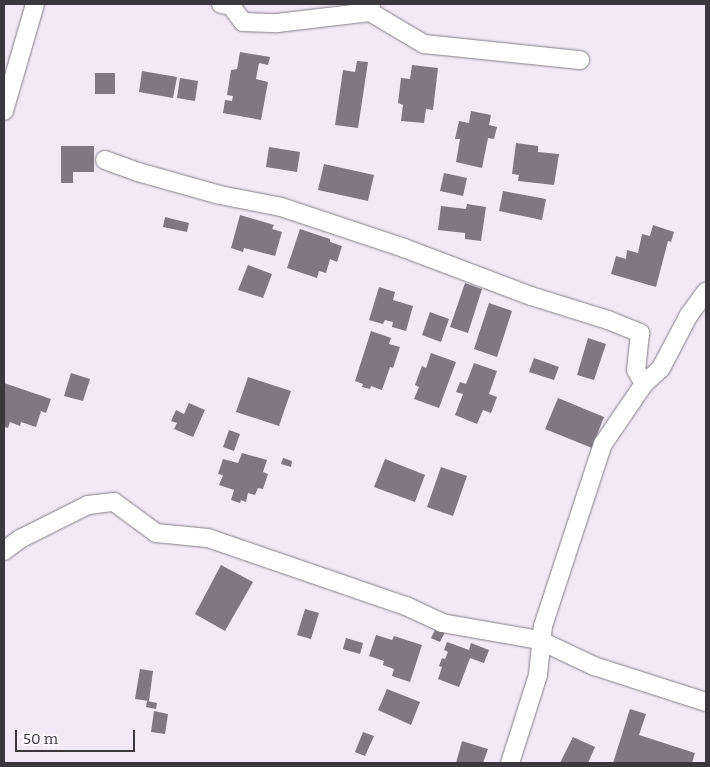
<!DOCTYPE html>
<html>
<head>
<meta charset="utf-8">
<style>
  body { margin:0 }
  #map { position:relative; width:710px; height:767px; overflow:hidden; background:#f1e9f5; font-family:Bitter,serif }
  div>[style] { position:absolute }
  .building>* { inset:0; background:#7f7882 }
  .roads { filter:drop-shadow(0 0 1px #847d87) drop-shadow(0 0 1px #847d87) }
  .minor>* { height:18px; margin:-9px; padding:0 9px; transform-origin:9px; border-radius:9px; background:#fff }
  span { translate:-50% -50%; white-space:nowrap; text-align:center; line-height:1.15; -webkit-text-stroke:5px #fdf8ff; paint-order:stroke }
  .frame { position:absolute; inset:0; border:5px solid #3b383d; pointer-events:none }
  .scale { position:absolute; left:15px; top:730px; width:120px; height:22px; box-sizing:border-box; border:2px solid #3b383d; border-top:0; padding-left:6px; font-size:15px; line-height:18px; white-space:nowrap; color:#3b383d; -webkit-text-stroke:4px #fdf8ff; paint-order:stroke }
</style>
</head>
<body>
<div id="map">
  <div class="building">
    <i style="clip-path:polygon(240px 52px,270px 57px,268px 65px,259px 63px,256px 79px,268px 82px,261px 120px,223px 113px,225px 100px,232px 101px,233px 96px,227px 95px,231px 70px,237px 69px)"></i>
    <i style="clip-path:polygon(357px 61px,368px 62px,358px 128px,335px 125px,343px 70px,355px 72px)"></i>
    <i style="clip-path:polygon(412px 65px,438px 68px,433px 110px,426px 109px,424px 123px,401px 121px,403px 105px,398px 103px,401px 78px,410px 79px)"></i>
    <i style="clip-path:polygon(142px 71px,177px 77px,173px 98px,139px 92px)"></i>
    <i style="clip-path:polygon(95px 73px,115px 73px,115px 94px,95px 94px)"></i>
    <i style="clip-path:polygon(180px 78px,198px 81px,195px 101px,177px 98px)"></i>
    <i style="clip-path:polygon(471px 111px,491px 115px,489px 125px,497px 127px,494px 139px,488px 138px,482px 168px,456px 162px,460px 139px,455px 139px,459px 121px,469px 123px)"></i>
    <i style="clip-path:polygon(516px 143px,538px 146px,538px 152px,559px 154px,554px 185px,518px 181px,519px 175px,512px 174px)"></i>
    <i style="clip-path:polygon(61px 146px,94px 146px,94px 172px,73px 172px,73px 183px,61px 183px)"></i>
    <i style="clip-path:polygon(269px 147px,300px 152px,297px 172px,266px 167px)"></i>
    <i style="clip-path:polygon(324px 164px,374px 175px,368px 201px,318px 190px)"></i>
    <i style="clip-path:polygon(444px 173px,467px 178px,463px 196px,440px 191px)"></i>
    <i style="clip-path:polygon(503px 191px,546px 199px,542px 220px,499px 211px)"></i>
    <i style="clip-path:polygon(467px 204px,486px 207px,481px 241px,465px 239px,465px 233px,438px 230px,441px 206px,466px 209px)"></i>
    <i style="clip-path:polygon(240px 215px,274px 225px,272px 229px,282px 232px,275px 256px,244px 248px,243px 252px,231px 248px)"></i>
    <i style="clip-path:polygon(165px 217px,189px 223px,187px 232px,163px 227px)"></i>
    <i style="clip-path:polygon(653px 225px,674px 232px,671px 242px,668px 241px,656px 287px,611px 274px,616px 256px,626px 259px,627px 250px,638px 253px,642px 234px,650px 236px)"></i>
    <i style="clip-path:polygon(300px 229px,330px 239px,330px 242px,342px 246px,337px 262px,330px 259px,326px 273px,319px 271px,317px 278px,287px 268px)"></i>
    <i style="clip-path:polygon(248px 265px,272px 274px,263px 298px,238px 290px)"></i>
    <i style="clip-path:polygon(465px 283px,482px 289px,468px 333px,450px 327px)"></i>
    <i style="clip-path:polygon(379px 287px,395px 292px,393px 300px,413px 306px,406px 331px,392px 327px,393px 322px,385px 320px,383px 324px,369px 320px)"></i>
    <i style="clip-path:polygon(489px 303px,512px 311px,497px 357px,474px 349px)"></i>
    <i style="clip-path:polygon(430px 312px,449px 319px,441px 342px,422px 335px)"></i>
    <i style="clip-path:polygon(371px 331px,391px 338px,389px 344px,400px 347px,393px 368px,390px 367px,382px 390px,371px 386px,370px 389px,362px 387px,363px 384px,355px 381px)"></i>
    <i style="clip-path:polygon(588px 338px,606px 344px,594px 380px,577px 375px)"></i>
    <i style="clip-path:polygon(431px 353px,456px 362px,439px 408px,414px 399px,419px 387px,415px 385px,422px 366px,426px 368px)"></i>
    <i style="clip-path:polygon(534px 358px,559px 367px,554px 380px,529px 372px)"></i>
    <i style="clip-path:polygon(474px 363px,497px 371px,489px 394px,497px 397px,491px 413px,483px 410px,477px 424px,455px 415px,463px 394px,456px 392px,460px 382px,466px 384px)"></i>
    <i style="clip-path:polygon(71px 373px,90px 379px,83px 401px,64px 396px)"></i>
    <i style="clip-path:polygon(248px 377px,291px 391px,279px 426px,236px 412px)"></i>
    <i style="clip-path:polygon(4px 383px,51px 399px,46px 413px,41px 411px,36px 427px,21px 422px,20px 426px,10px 422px,8px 428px,4px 427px)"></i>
    <i style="clip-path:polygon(558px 398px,604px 417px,592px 448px,545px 429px)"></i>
    <i style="clip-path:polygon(189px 403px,205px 410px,193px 437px,174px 429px,177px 423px,171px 421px,176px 410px,184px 414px)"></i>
    <i style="clip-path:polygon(229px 430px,240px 434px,234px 451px,223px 447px)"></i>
    <i style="clip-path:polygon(242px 453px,267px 460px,263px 472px,268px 474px,263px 489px,258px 488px,255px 495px,248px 493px,246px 502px,241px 500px,240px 503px,231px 500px,234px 490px,219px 485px,223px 475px,218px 474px,223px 459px,238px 463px)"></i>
    <i style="clip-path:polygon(283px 458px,292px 461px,291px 467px,281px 464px)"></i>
    <i style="clip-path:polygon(385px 459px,425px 475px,415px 502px,374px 487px)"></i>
    <i style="clip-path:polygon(441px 467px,467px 476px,453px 516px,427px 507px)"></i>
    <i style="clip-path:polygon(221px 565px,253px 582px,225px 631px,195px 614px)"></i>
    <i style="clip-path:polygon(305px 609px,319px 613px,311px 639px,297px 635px)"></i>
    <i style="clip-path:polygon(436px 628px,445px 632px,440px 642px,431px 638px)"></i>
    <i style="clip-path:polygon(376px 635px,392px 640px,394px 636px,422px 645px,410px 682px,392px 676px,394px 669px,383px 665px,384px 661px,369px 656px)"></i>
    <i style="clip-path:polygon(346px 638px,363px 643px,360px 654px,343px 649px)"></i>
    <i style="clip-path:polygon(447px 642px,469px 650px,471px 643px,489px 650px,484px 663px,470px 658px,459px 687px,438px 679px,442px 667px,439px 666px,442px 658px,445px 659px,448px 652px,444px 650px)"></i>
    <i style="clip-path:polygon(140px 669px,153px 671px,149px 701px,135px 699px)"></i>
    <i style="clip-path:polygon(387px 689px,420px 702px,411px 725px,378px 710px)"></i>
    <i style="clip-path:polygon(147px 701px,157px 703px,156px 709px,146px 707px)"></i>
    <i style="clip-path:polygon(630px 709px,646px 714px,639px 735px,695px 753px,692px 763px,613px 763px)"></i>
    <i style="clip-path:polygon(154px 711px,168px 714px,165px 734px,151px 732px)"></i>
    <i style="clip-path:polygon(363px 732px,374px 736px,365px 756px,355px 752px)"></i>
    <i style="clip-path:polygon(573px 737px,595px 747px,588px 763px,560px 763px)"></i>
    <i style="clip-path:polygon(462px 741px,488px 749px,483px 763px,456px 763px)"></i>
  </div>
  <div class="roads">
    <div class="minor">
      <i style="left:221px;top:4px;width:10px;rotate:11deg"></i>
      <i style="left:231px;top:6px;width:20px;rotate:53deg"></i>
      <i style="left:243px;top:22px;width:34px;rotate:2deg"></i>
      <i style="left:277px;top:23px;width:94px;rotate:-6.7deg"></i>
      <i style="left:370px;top:12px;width:8px;rotate:-83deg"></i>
      <i style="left:370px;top:12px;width:63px;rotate:30.7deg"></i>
      <i style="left:424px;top:44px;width:157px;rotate:5.9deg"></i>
      <i style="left:4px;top:111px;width:111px;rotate:-73.8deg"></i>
      <i style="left:105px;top:160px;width:35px;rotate:20deg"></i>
      <i style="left:138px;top:172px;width:85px;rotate:15.7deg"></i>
      <i style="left:220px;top:195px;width:62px;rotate:11.1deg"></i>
      <i style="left:281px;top:207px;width:130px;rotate:18.4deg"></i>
      <i style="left:404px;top:248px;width:136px;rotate:20.7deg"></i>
      <i style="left:531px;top:296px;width:81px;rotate:17.3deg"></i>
      <i style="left:608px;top:320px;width:35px;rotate:22deg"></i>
      <i style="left:640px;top:333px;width:37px;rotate:96deg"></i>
      <i style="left:636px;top:370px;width:16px;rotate:60deg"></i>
      <i style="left:4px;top:551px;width:20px;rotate:-37deg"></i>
      <i style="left:20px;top:539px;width:76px;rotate:-26.6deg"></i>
      <i style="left:88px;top:505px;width:26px;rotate:-7deg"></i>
      <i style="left:114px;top:502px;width:52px;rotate:36.4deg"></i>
      <i style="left:156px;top:533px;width:52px;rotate:5.5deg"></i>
      <i style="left:208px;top:538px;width:209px;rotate:19deg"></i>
      <i style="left:406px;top:606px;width:40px;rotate:25deg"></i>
      <i style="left:442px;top:623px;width:98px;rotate:9.9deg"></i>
      <i style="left:539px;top:640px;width:61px;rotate:25.3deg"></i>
      <i style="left:594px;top:666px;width:118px;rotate:17.8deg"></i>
      <i style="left:510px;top:763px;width:92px;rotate:-72.3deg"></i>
      <i style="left:538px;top:675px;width:49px;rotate:-84.2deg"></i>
      <i style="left:543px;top:626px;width:192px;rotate:-71.8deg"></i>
      <i style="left:603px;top:444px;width:73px;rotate:-55.7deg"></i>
      <i style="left:644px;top:384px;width:23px;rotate:-43deg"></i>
      <i style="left:661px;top:368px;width:60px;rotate:-62.2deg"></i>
      <i style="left:689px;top:315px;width:29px;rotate:-54deg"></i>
    </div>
  </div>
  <div class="frame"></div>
  <div class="scale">50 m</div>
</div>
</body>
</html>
